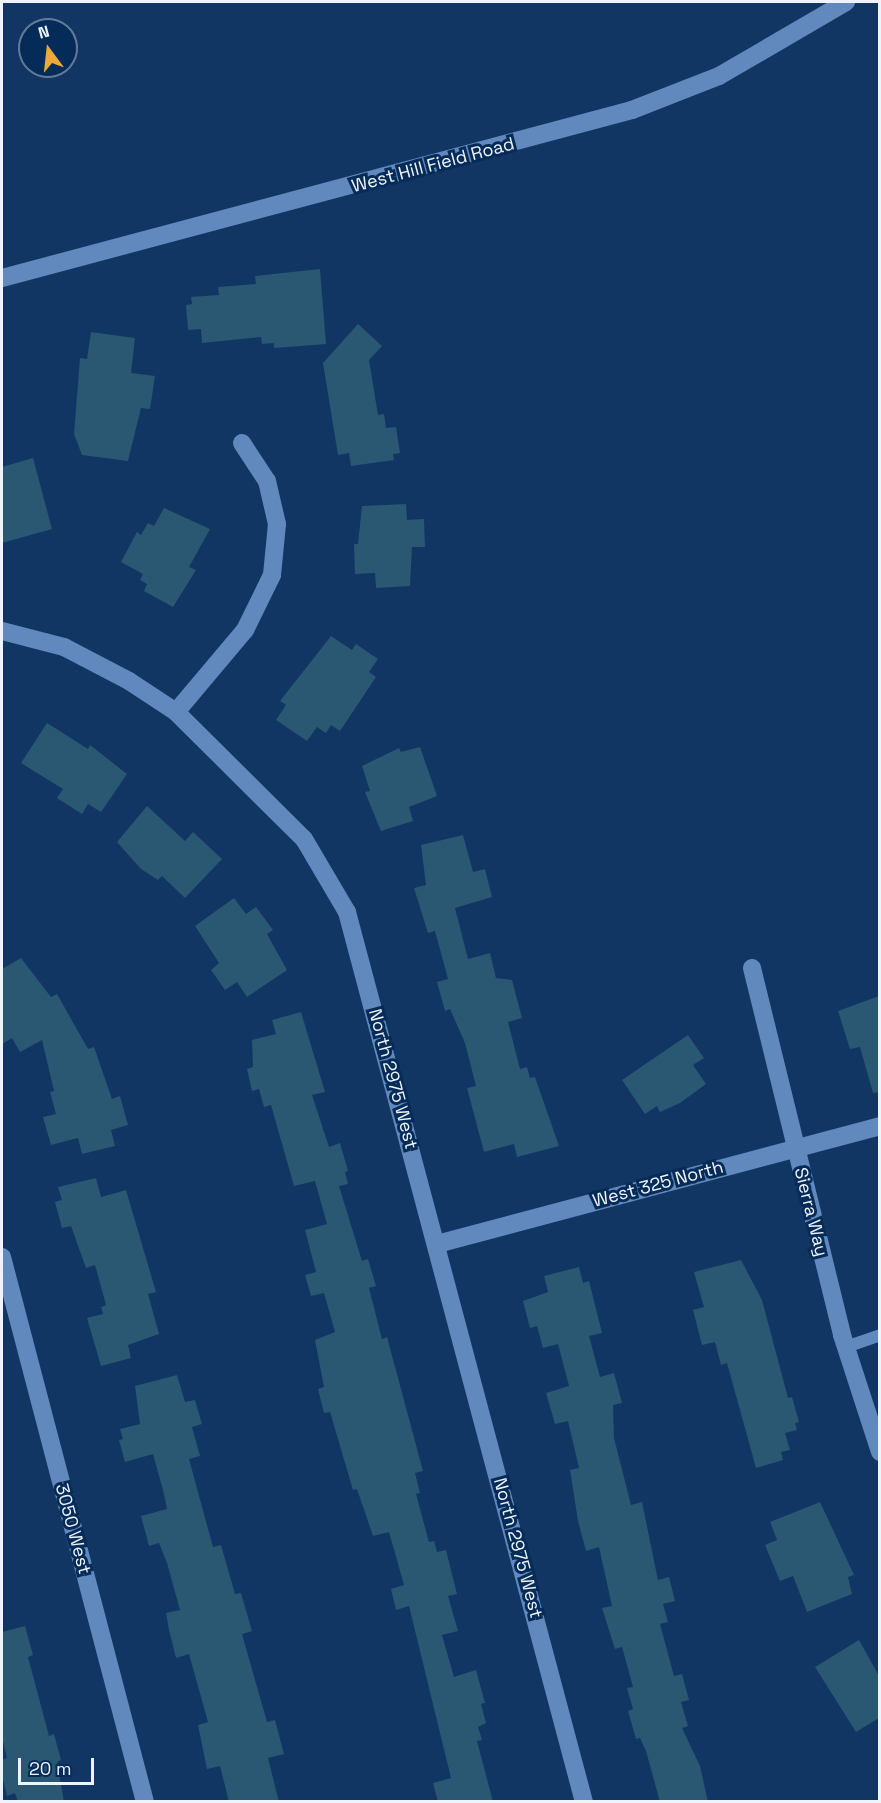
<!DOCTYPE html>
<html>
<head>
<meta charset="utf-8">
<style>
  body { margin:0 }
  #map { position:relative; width:881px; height:1803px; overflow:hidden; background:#113664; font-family:"Space Grotesk",sans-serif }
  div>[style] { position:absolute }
  .building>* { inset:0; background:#2a5771 }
  .lane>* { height:12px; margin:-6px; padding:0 6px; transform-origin:6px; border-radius:6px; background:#6289bd }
  .street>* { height:18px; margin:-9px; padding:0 9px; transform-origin:9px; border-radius:9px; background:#6289bd }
  .secondary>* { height:18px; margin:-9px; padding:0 9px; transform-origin:9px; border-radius:9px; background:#6289bd }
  span { translate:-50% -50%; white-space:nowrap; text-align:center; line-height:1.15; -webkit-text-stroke:6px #052b58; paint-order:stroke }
  .street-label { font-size:18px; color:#eff4fa }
  .frame { position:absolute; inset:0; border:3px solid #eff4fa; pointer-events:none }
  .north { position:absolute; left:18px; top:18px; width:60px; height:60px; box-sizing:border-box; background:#052b58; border:2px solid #637b99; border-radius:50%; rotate:345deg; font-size:16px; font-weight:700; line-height:24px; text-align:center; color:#eff4fa }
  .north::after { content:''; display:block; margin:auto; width:21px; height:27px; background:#eca93a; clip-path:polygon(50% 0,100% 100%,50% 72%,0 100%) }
  .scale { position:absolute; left:18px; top:1758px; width:76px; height:27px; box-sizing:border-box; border:3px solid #eff4fa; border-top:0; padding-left:8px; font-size:18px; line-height:21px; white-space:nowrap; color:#eff4fa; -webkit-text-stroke:4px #052b58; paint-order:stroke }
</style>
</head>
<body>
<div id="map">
  <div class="building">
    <i style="clip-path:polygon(320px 269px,326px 344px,274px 348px,274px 343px,262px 344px,261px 337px,202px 343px,201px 329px,188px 330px,186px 305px,192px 304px,191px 297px,219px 295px,218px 287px,256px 284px,255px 276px)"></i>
    <i style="clip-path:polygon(358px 324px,382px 346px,369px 360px,378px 415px,384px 414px,386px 428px,396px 427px,400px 453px,393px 454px,394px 460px,351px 466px,349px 453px,338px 455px,323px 363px)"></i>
    <i style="clip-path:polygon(91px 332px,135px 338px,131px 373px,155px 376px,150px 409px,141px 408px,128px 461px,82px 455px,74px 434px,80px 358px,87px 359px)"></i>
    <i style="clip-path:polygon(33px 458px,52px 529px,2px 543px,2px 467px)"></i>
    <i style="clip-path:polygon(406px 504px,407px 520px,424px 519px,425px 547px,412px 547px,410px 586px,376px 588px,375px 573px,355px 574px,354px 544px,358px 544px,362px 506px)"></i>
    <i style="clip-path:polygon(164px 508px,210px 529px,189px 567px,196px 570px,173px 607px,144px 591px,147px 584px,140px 580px,143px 574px,121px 562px,137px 532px,141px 535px,148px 523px,154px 526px)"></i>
    <i style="clip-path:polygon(331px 636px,352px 650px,356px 644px,378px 659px,369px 672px,376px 677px,340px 731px,331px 725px,326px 733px,317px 727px,307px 741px,276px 720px,286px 705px,280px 701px)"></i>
    <i style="clip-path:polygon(47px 723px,88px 749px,90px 745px,127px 774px,101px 812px,88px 804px,82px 814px,57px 798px,63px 789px,21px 763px)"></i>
    <i style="clip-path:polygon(420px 747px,437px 796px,409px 807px,413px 821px,381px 831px,365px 792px,370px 791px,362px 766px,399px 748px,401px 752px)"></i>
    <i style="clip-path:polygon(147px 806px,185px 841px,193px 832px,222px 859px,185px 898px,162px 876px,158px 880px,141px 869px,117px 842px)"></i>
    <i style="clip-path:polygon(463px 835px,473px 872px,485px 869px,492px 897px,455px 908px,468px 959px,490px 953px,496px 978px,512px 980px,522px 1018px,508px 1022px,520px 1069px,527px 1067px,530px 1078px,535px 1077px,559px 1146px,517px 1157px,514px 1144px,484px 1152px,467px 1088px,476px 1086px,465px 1043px,450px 1009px,445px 1011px,437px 982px,448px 979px,435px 931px,428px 933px,414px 888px,426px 885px,421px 845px)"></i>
    <i style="clip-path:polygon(234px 898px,246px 914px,256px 907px,273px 930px,267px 934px,287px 970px,247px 997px,237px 982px,225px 990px,211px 970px,219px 963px,195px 926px)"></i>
    <i style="clip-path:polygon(21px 958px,51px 997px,57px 994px,88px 1049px,94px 1047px,112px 1099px,120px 1096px,128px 1125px,111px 1130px,115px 1146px,82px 1154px,78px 1138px,51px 1145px,43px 1117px,56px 1114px,50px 1092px,54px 1091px,42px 1040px,20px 1052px,12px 1038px,2px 1044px,2px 969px)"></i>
    <i style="clip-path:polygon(879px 996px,879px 1092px,873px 1093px,860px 1047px,850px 1049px,838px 1011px)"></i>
    <i style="clip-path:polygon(301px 1012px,325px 1092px,312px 1095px,329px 1147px,340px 1143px,348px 1171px,345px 1172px,348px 1184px,339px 1186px,362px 1261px,368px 1259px,376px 1286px,369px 1288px,382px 1339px,387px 1337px,423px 1471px,415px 1473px,420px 1493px,416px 1494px,429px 1542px,434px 1541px,437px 1552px,446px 1550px,457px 1594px,448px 1596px,458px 1631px,442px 1635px,454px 1677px,476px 1670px,485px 1703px,481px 1704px,486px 1723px,478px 1727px,482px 1740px,477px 1741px,493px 1802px,438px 1802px,433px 1783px,451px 1778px,409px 1606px,396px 1610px,391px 1589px,404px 1585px,389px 1532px,373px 1536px,357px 1489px,353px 1490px,330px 1412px,324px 1413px,318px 1389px,324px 1387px,315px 1340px,335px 1332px,324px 1293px,311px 1296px,305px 1275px,316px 1272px,305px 1230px,327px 1224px,315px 1181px,294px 1186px,271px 1105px,264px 1107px,259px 1089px,252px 1091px,247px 1069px,253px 1067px,252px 1040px,276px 1034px,272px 1020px)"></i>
    <i style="clip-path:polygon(688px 1035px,704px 1058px,693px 1065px,706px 1084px,680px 1103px,660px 1112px,657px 1106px,645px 1114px,622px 1080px)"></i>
    <i style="clip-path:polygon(96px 1178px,101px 1197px,126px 1190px,156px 1292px,148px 1294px,159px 1334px,128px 1345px,131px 1358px,101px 1366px,87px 1318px,103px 1314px,101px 1307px,106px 1305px,95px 1265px,86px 1268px,71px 1226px,62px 1228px,55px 1202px,62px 1200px,58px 1187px)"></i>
    <i style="clip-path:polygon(741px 1260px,762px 1300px,788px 1398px,792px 1397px,799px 1422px,795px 1423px,797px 1430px,785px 1433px,790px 1450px,781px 1452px,783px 1460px,756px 1468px,727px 1363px,721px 1365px,715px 1342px,702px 1345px,693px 1310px,704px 1307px,694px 1272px)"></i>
    <i style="clip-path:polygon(579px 1267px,583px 1283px,589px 1281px,602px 1333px,589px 1336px,600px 1377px,614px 1373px,622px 1403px,613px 1405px,614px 1438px,631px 1505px,642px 1502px,658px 1580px,669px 1577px,675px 1601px,663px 1604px,668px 1622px,660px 1624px,674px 1676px,682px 1674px,689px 1700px,681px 1702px,688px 1726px,682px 1728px,700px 1766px,708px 1802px,660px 1802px,646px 1751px,640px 1738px,636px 1739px,628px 1711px,633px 1709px,627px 1688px,633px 1687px,622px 1647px,615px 1649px,602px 1608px,612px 1606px,599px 1547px,586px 1551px,578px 1521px,570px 1470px,579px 1468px,568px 1421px,555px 1424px,546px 1393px,569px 1386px,558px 1344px,543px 1348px,537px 1326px,530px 1328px,523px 1301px,548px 1292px,544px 1276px)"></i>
    <i style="clip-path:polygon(177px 1375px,185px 1402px,195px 1400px,202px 1424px,192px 1427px,200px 1456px,189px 1459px,213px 1547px,221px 1545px,235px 1594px,241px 1593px,252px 1631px,242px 1634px,267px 1722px,275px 1720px,284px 1754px,268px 1758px,279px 1802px,229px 1802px,220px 1766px,207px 1769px,198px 1725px,208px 1722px,189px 1654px,176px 1658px,169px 1630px,166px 1613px,180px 1610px,167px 1563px,159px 1543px,149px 1546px,141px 1516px,167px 1509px,164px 1494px,153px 1454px,125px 1462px,119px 1440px,123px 1439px,120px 1429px,140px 1424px,135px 1386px)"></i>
    <i style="clip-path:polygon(820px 1502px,854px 1575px,848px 1577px,852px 1594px,807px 1612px,793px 1576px,780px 1581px,765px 1545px,777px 1540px,770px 1522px)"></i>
    <i style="clip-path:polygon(25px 1626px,33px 1655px,28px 1657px,49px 1736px,54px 1734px,61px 1760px,57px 1762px,64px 1802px,18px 1802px,15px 1793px,7px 1796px,2px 1775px,2px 1760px,7px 1758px,2px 1737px,2px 1632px)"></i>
    <i style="clip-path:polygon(859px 1640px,879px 1676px,879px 1718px,856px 1732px,815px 1667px)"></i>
  </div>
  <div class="lane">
    <i style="left:846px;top:1347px;width:36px;rotate:-19deg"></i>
  </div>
  <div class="street">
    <i style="left:242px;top:443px;width:45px;rotate:56.7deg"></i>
    <i style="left:267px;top:481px;width:44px;rotate:76.9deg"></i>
    <i style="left:277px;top:524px;width:51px;rotate:95.6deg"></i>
    <i style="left:272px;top:575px;width:61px;rotate:116.1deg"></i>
    <i style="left:245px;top:630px;width:107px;rotate:130.1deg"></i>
    <i style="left:176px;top:712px;width:180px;rotate:44.8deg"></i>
    <i style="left:304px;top:839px;width:85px;rotate:59.5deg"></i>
    <i style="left:347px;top:912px;width:921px;rotate:75.09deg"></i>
    <i style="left:2px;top:631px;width:64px;rotate:14.5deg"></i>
    <i style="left:64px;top:647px;width:73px;rotate:27.6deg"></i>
    <i style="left:129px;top:681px;width:56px;rotate:33.4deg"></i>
    <i style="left:752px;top:968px;width:378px;rotate:76.2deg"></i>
    <i style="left:842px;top:1335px;width:123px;rotate:72deg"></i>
    <i style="left:437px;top:1244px;width:458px;rotate:-14.9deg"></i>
    <i style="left:2px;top:1257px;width:563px;rotate:75.3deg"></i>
  </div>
  <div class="secondary">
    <i style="left:2px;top:278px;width:652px;rotate:-14.93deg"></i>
    <i style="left:632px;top:110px;width:93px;rotate:-21.3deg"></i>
    <i style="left:719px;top:76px;width:147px;rotate:-30.2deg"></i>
  </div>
  <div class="street-label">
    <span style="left:433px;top:165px;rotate:-15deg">West Hill Field Road</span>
    <span style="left:393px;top:1079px;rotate:75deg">North 2975 West</span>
    <span style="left:658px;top:1184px;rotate:-15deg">West 325 North</span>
    <span style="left:811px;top:1212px;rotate:76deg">Sierra Way</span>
    <span style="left:73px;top:1529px;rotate:75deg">3050 West</span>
    <span style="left:518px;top:1548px;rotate:75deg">North 2975 West</span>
  </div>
  <div class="frame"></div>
  <div class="north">N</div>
  <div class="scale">20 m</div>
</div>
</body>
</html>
